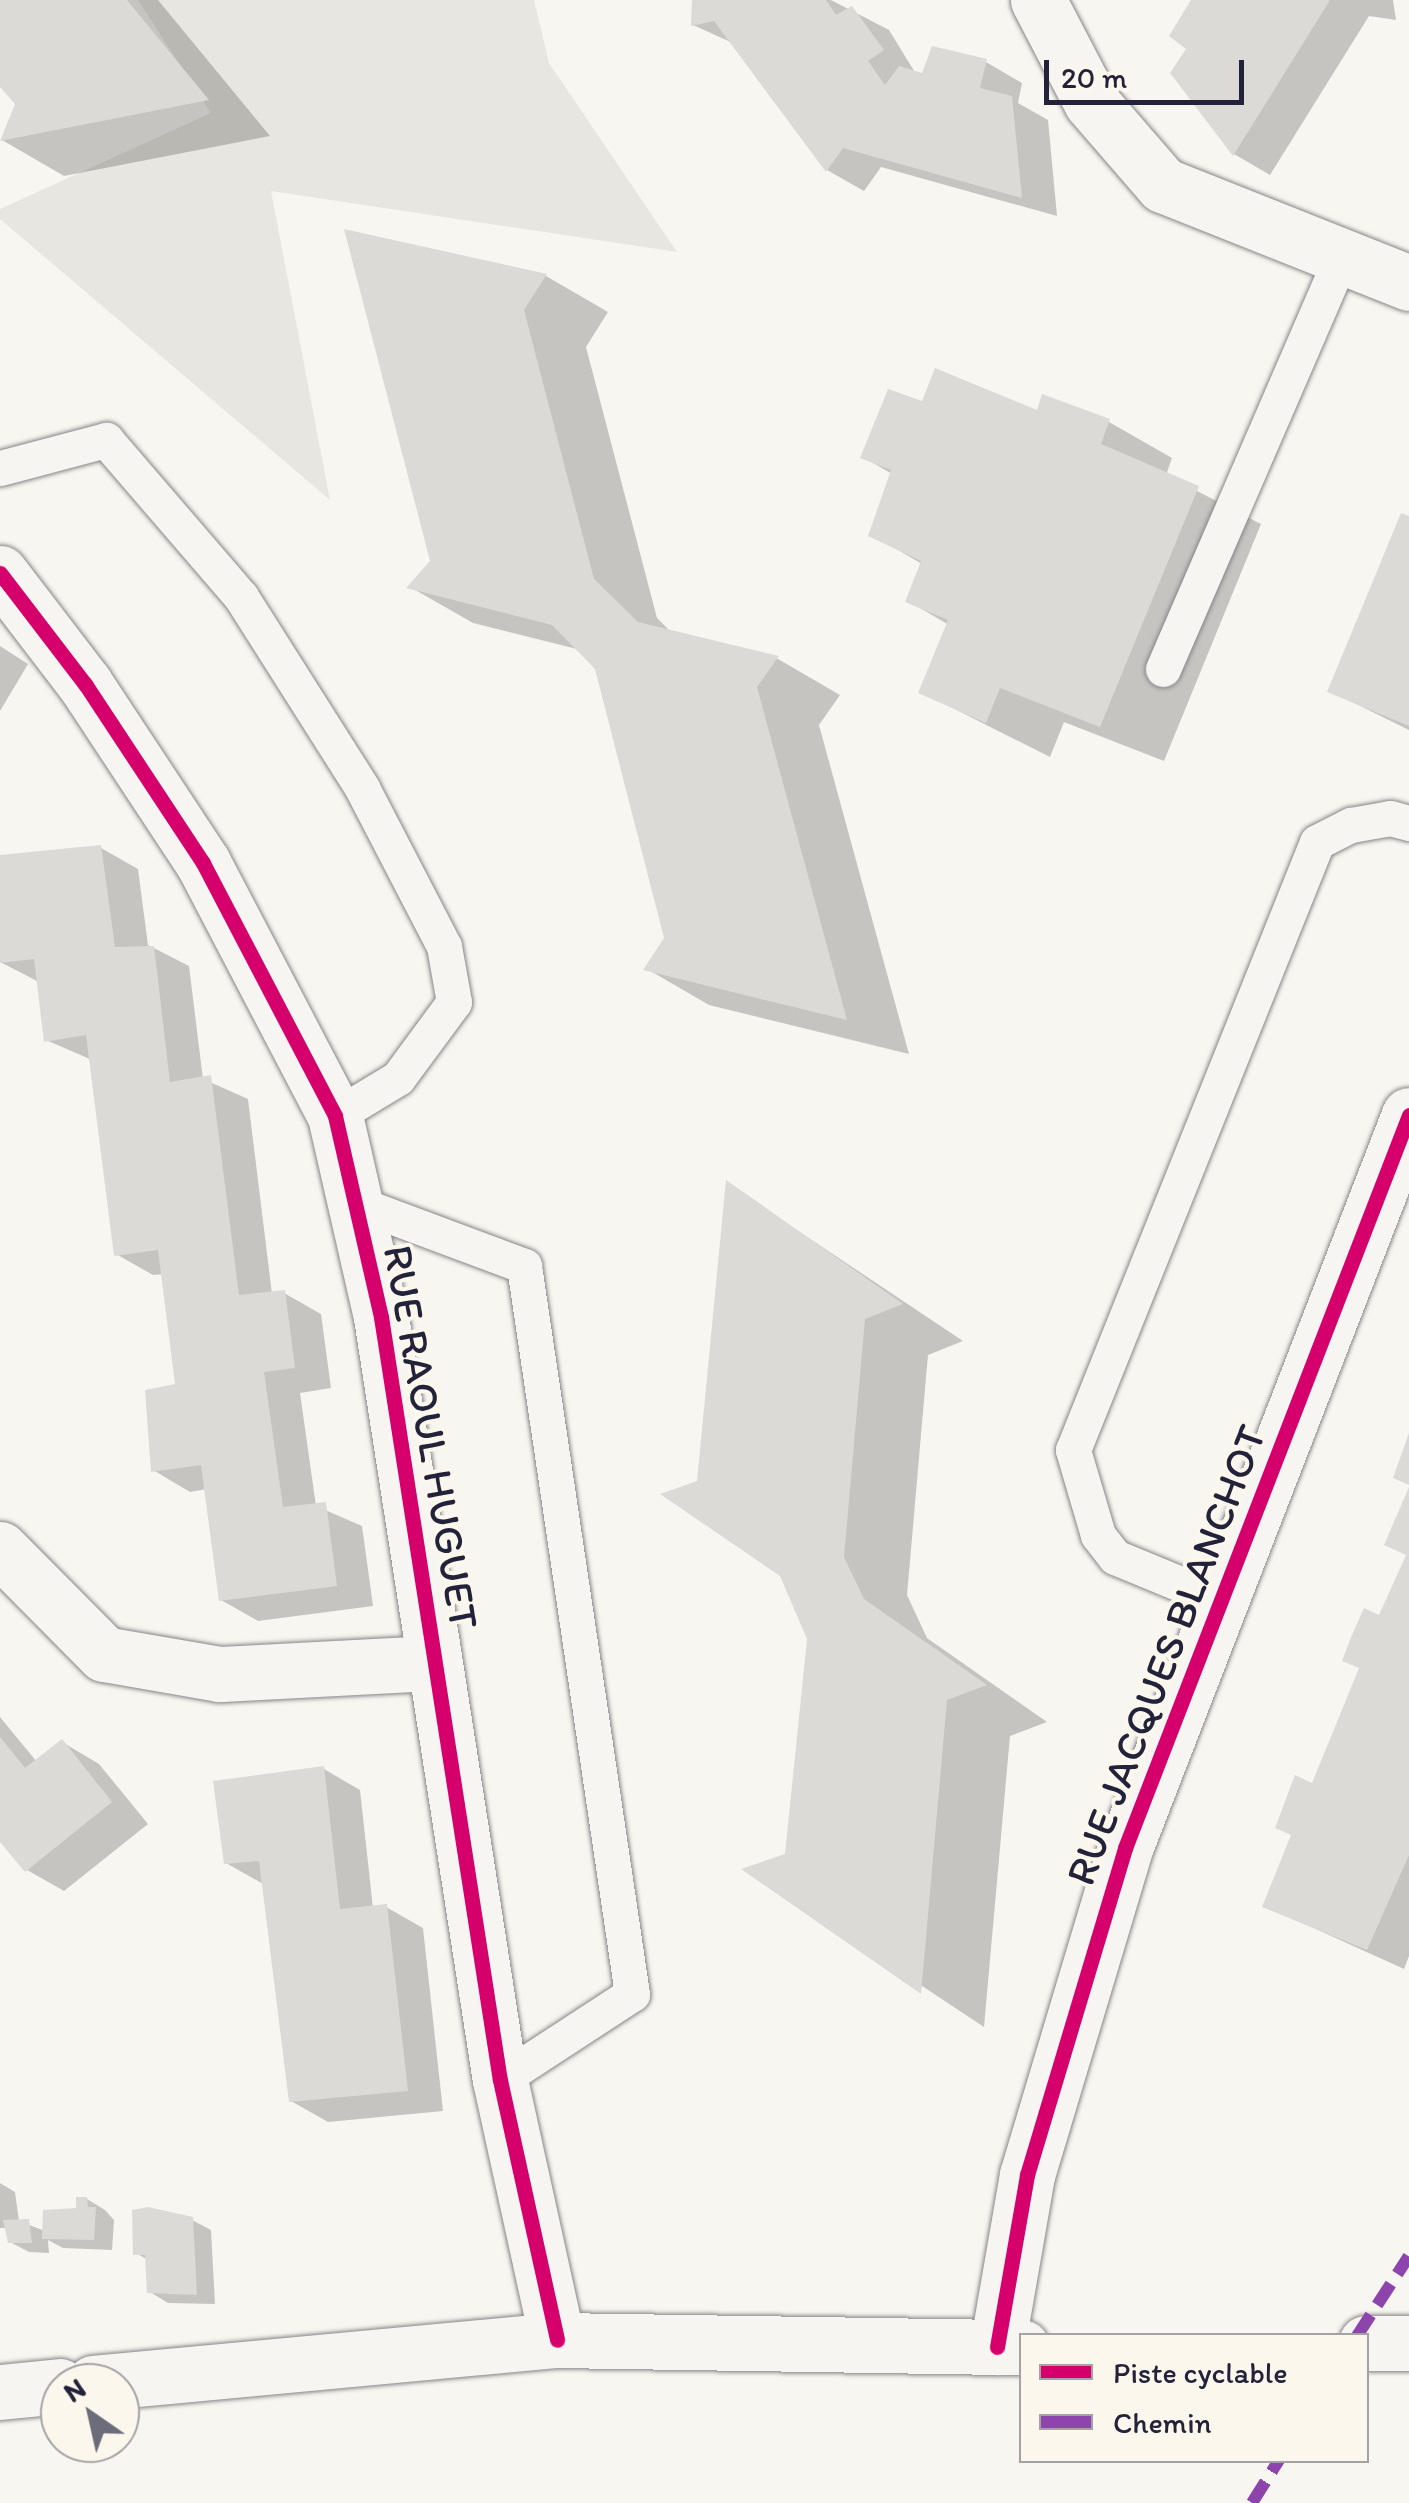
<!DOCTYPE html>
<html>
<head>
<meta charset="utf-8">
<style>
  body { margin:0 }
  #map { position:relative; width:1409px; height:2503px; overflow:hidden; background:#f8f6f0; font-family:Itim,sans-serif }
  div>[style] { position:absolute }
  .green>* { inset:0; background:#e8e6e0 }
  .shadow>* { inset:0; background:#0003 }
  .building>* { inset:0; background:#dbdad7 }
  .roads { filter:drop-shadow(0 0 2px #878688) drop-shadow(0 0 2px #878688) }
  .lane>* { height:35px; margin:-17.5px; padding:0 17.5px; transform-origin:17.5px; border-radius:17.5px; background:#f6f5f1 }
  .street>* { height:55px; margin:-27.5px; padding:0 27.5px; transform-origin:27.5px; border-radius:27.5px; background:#f6f5f1 }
  .secondary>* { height:55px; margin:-27.5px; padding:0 27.5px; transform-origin:27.5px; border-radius:27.5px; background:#f6f5f1 }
  .quiet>* { height:12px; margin-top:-6px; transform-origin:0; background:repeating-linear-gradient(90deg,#8e44ad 0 25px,transparent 0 37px) }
  .cycleway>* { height:15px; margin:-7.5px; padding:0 7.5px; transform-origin:7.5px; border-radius:7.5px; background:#d6006c }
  span { translate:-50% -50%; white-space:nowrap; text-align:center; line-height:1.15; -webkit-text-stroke:8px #fbf7ec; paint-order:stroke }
  .street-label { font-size:42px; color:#22223b }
  .legend { position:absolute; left:1019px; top:2333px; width:350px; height:130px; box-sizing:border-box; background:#fbf7ec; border:2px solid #a4a2a5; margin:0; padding:12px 18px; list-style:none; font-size:30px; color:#22223b }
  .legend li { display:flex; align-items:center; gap:20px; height:50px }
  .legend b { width:50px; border:2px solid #a4a2a5 }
  .north { position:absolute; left:40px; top:2363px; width:100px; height:100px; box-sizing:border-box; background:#fbf7ec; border:2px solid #a4a2a5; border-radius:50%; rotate:326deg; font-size:28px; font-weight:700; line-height:40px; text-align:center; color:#22223b }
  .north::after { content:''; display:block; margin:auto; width:35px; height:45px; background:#6d6c7a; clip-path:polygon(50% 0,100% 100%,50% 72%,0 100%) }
  .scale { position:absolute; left:1044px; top:60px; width:200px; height:45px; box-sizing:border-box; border:5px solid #22223b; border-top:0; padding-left:12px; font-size:30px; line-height:35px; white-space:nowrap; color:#22223b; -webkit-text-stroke:8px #fbf7ec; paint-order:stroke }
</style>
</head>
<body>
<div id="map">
  <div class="green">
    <i style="clip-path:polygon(138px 0,534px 0,549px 63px,677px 252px,271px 191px,330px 500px,0 219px,0 209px,211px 113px)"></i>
  </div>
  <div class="shadow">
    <i style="clip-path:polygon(0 0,158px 0,270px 136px,64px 176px,2px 140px,18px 104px,0 83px)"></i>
    <i style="clip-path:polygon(695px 0,831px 0,889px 30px,916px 74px,986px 62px,1022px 83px,1018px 103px,1048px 120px,1057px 216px,881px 167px,864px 191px,827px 170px,735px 44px,693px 25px)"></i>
    <i style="clip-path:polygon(1194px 0,1393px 0,1396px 20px,1369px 16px,1270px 175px,1234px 154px,1173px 73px,1190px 48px)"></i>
    <i style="clip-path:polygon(347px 232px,546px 276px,608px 312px,586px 347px,657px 618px,672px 633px,778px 659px,840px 695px,819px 725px,909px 1054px,709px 1005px,647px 969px,667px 939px,597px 667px,581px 650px,473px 623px,410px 587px,433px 562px)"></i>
    <i style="clip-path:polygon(1044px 397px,1109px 422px,1172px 458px,1166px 475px,1261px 524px,1164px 761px,1064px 722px,1050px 757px,921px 692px,949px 625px,908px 601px,922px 564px,871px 534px,892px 474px,863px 457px,923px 404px,1038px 413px)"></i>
    <i style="clip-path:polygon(1409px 519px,1409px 730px,1330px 691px)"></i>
    <i style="clip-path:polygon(0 646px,28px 664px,0 711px)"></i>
    <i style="clip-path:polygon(101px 848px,138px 869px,148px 945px,189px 966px,203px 1079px,248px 1099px,272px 1294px,284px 1293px,321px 1314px,331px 1388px,300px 1393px,316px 1506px,362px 1526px,373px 1606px,258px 1621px,221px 1600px,207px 1489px,190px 1492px,153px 1470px,178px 1386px,164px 1274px,153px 1275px,116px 1254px,92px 1060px,46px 1040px,39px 982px,0 962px,0 857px)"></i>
    <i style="clip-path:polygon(728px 1184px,963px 1341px,928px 1355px,907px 1595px,927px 1638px,1047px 1722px,1010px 1736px,984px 2027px,747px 1870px,788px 1856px,809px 1638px,782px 1574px,700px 1482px)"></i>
    <i style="clip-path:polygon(1409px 1493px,1409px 1956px,1404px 1969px,1265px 1906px,1408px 1556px,1387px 1544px)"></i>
    <i style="clip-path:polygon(0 1717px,37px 1762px,62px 1742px,99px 1764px,148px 1824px,64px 1891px,27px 1870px,0 1837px)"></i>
    <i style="clip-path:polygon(324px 1769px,360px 1790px,373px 1908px,386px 1907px,423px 1928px,443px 2111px,328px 2122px,291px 2101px,265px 1885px,226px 1863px)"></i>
    <i style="clip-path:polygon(0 2183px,15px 2192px,19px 2221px,45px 2231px,87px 2199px,105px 2210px,114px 2220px,112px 2250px,63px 2248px,48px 2240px,49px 2253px,29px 2252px,10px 2242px,8px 2228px,0 2228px)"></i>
    <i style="clip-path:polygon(192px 2220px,211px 2230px,215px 2304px,168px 2303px,150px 2292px,148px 2260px,136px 2253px)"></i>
  </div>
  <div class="building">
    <i style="clip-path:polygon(0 0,127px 0,209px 100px,0 141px,15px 104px,0 87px)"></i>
    <i style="clip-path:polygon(692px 0,826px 0,836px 15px,852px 6px,884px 50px,868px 61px,885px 85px,899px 66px,922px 73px,932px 46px,987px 59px,980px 88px,1012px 96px,1022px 198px,843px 148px,826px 172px,714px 21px,691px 26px)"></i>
    <i style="clip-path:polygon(1191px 0,1330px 0,1233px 156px,1170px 73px,1186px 49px,1169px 36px)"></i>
    <i style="clip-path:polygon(344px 229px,547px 274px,524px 310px,594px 579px,638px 622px,779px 656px,757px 687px,847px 1020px,643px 970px,664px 938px,595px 669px,552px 625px,406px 588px,430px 561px)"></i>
    <i style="clip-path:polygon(935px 368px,1037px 410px,1042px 394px,1110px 419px,1101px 444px,1199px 486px,1100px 727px,1000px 688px,986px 723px,918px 693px,948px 620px,905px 602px,921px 561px,868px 536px,891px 470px,860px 458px,888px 389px,922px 401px)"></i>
    <i style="clip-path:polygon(1401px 513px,1409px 516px,1409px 726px,1327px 692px)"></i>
    <i style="clip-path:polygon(101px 845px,115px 947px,154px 946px,170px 1082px,211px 1075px,239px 1295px,285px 1290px,295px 1368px,264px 1372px,283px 1507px,326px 1502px,337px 1586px,219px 1601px,201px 1465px,151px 1472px,145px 1390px,175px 1384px,158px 1250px,114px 1256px,86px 1035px,44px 1042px,34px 959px,0 963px,0 855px)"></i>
    <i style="clip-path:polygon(726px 1180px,903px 1304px,865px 1319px,844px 1557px,864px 1599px,987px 1685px,947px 1700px,921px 1994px,741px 1869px,785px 1854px,807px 1639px,780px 1576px,660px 1494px,697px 1481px)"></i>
    <i style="clip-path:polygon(1409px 1433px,1409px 1485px,1393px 1478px)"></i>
    <i style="clip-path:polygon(1409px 1487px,1409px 1855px,1367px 1950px,1262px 1907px,1291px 1835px,1275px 1828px,1295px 1775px,1312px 1783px,1359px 1668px,1342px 1661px,1352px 1635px,1364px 1608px,1379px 1615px,1406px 1555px,1384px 1545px)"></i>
    <i style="clip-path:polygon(0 1737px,25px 1768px,62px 1739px,112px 1802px,25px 1872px,0 1842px)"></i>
    <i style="clip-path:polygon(324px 1766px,340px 1909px,387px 1904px,408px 2091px,289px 2102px,259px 1861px,224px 1864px,213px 1781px)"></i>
    <i style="clip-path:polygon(76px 2197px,87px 2197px,88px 2207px,96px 2207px,94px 2240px,42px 2239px,43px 2210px,76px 2208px)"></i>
    <i style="clip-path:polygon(148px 2207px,193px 2217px,197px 2295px,147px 2293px,145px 2255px,133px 2255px,132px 2210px)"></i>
    <i style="clip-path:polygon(29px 2219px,32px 2243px,8px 2243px,3px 2220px)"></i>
  </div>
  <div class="roads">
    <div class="lane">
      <i style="left:0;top:468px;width:110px;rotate:-14.8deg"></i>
      <i style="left:106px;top:440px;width:207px;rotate:49.3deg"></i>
      <i style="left:241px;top:597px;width:226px;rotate:57.6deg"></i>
      <i style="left:362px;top:788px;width:178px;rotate:62.6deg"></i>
      <i style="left:444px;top:946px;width:57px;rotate:79.9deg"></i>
      <i style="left:454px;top:1002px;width:94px;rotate:126.4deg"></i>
      <i style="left:398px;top:1078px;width:74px;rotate:148.9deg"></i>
      <i style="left:1163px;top:669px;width:451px;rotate:-66.6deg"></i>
      <i style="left:353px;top:1202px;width:183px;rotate:20.5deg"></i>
      <i style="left:524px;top:1266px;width:736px;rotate:81.56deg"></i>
      <i style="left:632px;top:1994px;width:158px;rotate:146.9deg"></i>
      <i style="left:1224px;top:1602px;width:118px;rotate:-157.6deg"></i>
      <i style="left:1115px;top:1557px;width:28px;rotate:-128deg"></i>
      <i style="left:1098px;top:1535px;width:89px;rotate:-106.4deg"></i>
      <i style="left:1073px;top:1450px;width:655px;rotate:-68.13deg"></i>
      <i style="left:1317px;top:842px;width:38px;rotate:-27deg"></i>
      <i style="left:1351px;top:825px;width:40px;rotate:-10deg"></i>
      <i style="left:1390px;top:818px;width:20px;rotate:15deg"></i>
    </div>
    <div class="street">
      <i style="left:1038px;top:0;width:115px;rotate:62.5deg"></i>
      <i style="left:1091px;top:102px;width:110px;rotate:49.1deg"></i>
      <i style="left:1163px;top:185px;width:265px;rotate:21.7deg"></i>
      <i style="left:0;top:573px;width:140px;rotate:52.6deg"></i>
      <i style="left:85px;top:684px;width:214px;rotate:56.6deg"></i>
      <i style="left:203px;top:863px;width:285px;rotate:62.4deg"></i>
      <i style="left:335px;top:1116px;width:206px;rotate:77.1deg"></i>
      <i style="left:381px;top:1317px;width:772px;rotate:81.14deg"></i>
      <i style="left:500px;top:2080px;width:266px;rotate:77.6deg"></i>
      <i style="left:0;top:1549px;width:148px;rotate:45.3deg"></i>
      <i style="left:104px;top:1654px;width:118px;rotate:9.8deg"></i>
      <i style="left:220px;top:1674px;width:213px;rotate:-3deg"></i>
      <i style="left:997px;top:2347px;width:175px;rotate:-80.1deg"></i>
      <i style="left:1027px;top:2175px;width:341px;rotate:-73.3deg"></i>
      <i style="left:1125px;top:1848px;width:786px;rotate:-68.82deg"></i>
    </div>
    <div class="secondary">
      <i style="left:1366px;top:2343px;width:43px"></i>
      <i style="left:93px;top:2383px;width:466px;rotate:-5.3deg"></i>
      <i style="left:557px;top:2340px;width:465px;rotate:0.9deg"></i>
      <i style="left:0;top:2392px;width:60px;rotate:-5.7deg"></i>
    </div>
  </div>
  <div class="quiet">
    <i style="left:1357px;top:2336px;width:95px;rotate:-57deg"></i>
    <i style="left:1252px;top:2503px;width:51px;rotate:-57.9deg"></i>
  </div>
  <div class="cycleway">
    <i style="left:0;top:573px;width:140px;rotate:52.6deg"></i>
    <i style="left:85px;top:684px;width:214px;rotate:56.6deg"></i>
    <i style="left:203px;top:863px;width:285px;rotate:62.4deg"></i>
    <i style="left:335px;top:1116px;width:206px;rotate:77.1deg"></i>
    <i style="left:381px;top:1317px;width:772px;rotate:81.14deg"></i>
    <i style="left:500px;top:2080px;width:266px;rotate:77.6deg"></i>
    <i style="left:997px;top:2347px;width:175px;rotate:-80.1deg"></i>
    <i style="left:1027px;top:2175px;width:341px;rotate:-73.3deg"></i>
    <i style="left:1125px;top:1848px;width:786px;rotate:-68.82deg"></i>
  </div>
  <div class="street-label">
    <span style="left:431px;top:1437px;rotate:80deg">RUE RAOUL HUGUET</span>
    <span style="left:1166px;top:1655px;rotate:-69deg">RUE JACQUES BLANCHOT</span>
  </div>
  <ul class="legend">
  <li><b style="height:12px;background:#d6006c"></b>Piste cyclable</li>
  <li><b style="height:12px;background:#8e44ad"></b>Chemin</li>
  </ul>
  <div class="north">N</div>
  <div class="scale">20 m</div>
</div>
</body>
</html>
